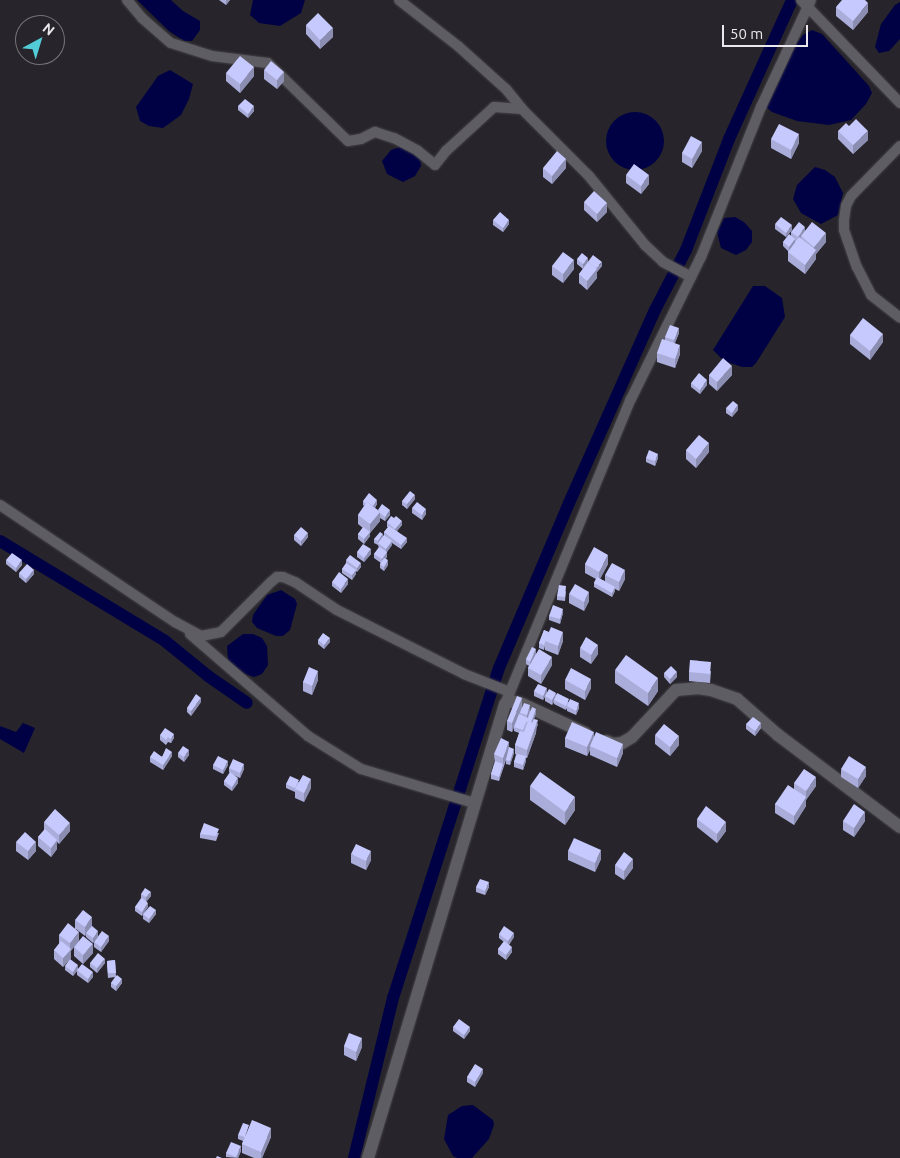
<!DOCTYPE html>
<html>
<head>
<meta charset="utf-8">
<style>
  body { margin:0 }
  #map { position:relative; width:900px; height:1158px; overflow:hidden; background:#27252b; font-family:Ubuntu,sans-serif }
  div>[style] { position:absolute }
  .water>* { inset:0; background:#000145 }
  .round { border-radius:50% }
  .canal>* { height:12px; margin:-6px; padding:0 6px; transform-origin:6px; border-radius:6px; background:#000145 }
  .roads { filter:drop-shadow(0 0 1px #444247) drop-shadow(0 0 1px #444247) }
  .minor>* { height:10px; margin:-5px; padding:0 5px; transform-origin:5px; border-radius:5px; background:#5f5d64 }
  .tertiary>* { height:12px; margin:-6px; padding:0 6px; transform-origin:6px; border-radius:6px; background:#5f5d64 }
  .wall>* { inset:0; background:#aaadda }
  .shaded-wall>* { inset:0; background:#8b8db1 }
  .building>* { inset:0; background:#c6c9fd }
  span { translate:-50% -50%; white-space:nowrap; text-align:center; line-height:1.15; -webkit-text-stroke:5px #27252b; paint-order:stroke }
  .north { position:absolute; left:15px; top:15px; width:50px; height:50px; box-sizing:border-box; background:#27252b; border:1px solid #757378; border-radius:50%; rotate:39deg; font-size:14px; font-weight:700; line-height:20px; text-align:center; color:#eae8ec }
  .north::after { content:''; display:block; margin:auto; width:18px; height:22px; background:#52ccd6; clip-path:polygon(50% 0,100% 100%,50% 72%,0 100%) }
  .scale { position:absolute; left:722px; top:25px; width:86px; height:22px; box-sizing:border-box; border:2px solid #eae8ec; border-top:0; padding-left:6px; font-size:15px; line-height:18px; white-space:nowrap; color:#eae8ec; -webkit-text-stroke:4px #27252b; paint-order:stroke }
</style>
</head>
<body>
<div id="map">
  <div class="water">
    <i style="clip-path:polygon(137px 0,171px 0,183px 11px,200px 21px,200px 30px,192px 41px,184px 41px,169px 31px)"></i>
    <i style="clip-path:polygon(253px 0,305px 0,301px 13px,280px 26px,259px 23px,250px 15px)"></i>
    <i style="clip-path:polygon(900px 2px,900px 39px,889px 51px,879px 53px,875px 47px,881px 24px,895px 5px)"></i>
    <i style="clip-path:polygon(812px 30px,822px 34px,869px 86px,872px 93px,866px 104px,851px 120px,829px 125px,797px 121px,772px 112px,766px 107px,796px 44px,803px 35px)"></i>
    <i style="clip-path:polygon(170px 70px,193px 84px,189px 99px,181px 115px,163px 128px,149px 126px,140px 121px,136px 107px,158px 76px)"></i>
    <i class="round" style="left:606px;top:112px;width:58px;height:58px"></i>
    <i style="clip-path:polygon(403px 146px,420px 158px,421px 166px,415px 176px,403px 182px,387px 174px,382px 161px,391px 150px)"></i>
    <i style="clip-path:polygon(815px 167px,825px 170px,835px 177px,843px 193px,838px 215px,821px 224px,801px 213px,793px 199px,797px 185px)"></i>
    <i style="clip-path:polygon(735px 217px,744px 222px,752px 231px,752px 242px,746px 250px,736px 255px,721px 248px,717px 232px,724px 218px)"></i>
    <i style="clip-path:polygon(753px 286px,765px 286px,782px 298px,785px 317px,756px 363px,752px 367px,742px 367px,724px 361px,713px 350px)"></i>
    <i style="clip-path:polygon(281px 590px,295px 599px,297px 604px,290px 630px,283px 636px,276px 636px,257px 628px,252px 622px,253px 615px,267px 595px)"></i>
    <i style="clip-path:polygon(243px 634px,253px 634px,262px 638px,267px 646px,268px 665px,262px 674px,254px 677px,245px 674px,232px 666px,228px 659px,227px 646px)"></i>
    <i style="clip-path:polygon(23px 723px,35px 728px,24px 753px,0 739px,0 726px,16px 732px)"></i>
    <i style="clip-path:polygon(473px 1105px,493px 1120px,494px 1125px,489px 1139px,472px 1158px,457px 1158px,453px 1156px,444px 1139px,448px 1115px,462px 1106px)"></i>
  </div>
  <div class="canal">
    <i style="left:0;top:541px;width:193px;rotate:31.2deg"></i>
    <i style="left:165px;top:641px;width:55px;rotate:39.1deg"></i>
    <i style="left:208px;top:676px;width:47px;rotate:34.7deg"></i>
    <i style="left:354px;top:1158px;width:165px;rotate:-76.3deg"></i>
    <i style="left:393px;top:998px;width:347px;rotate:-72.2deg"></i>
    <i style="left:499px;top:668px;width:179px;rotate:-67deg"></i>
    <i style="left:569px;top:503px;width:211px;rotate:-66deg"></i>
    <i style="left:655px;top:310px;width:68px;rotate:-62.7deg"></i>
    <i style="left:686px;top:250px;width:119px;rotate:-68.8deg"></i>
    <i style="left:729px;top:139px;width:153px;rotate:-65.6deg"></i>
  </div>
  <div class="roads">
    <div class="minor">
      <i style="left:127px;top:0;width:23px;rotate:50deg"></i>
      <i style="left:142px;top:18px;width:38px;rotate:41deg"></i>
      <i style="left:171px;top:43px;width:43px;rotate:17.6deg"></i>
      <i style="left:212px;top:56px;width:56px;rotate:7.1deg"></i>
      <i style="left:268px;top:63px;width:112px;rotate:44.3deg"></i>
      <i style="left:348px;top:141px;width:13px;rotate:-9deg"></i>
      <i style="left:361px;top:139px;width:16px;rotate:-27deg"></i>
      <i style="left:375px;top:132px;width:20px;rotate:18deg"></i>
      <i style="left:394px;top:138px;width:27px;rotate:28deg"></i>
      <i style="left:418px;top:151px;width:22px;rotate:39deg"></i>
      <i style="left:435px;top:165px;width:18px;rotate:-52deg"></i>
      <i style="left:446px;top:151px;width:65px;rotate:-42.5deg"></i>
      <i style="left:494px;top:107px;width:28px;rotate:4deg"></i>
      <i style="left:522px;top:109px;width:95px;rotate:45deg"></i>
      <i style="left:589px;top:176px;width:89px;rotate:50.9deg"></i>
      <i style="left:645px;top:245px;width:25px;rotate:43deg"></i>
      <i style="left:663px;top:262px;width:32px;rotate:28deg"></i>
      <i style="left:399px;top:0;width:75px;rotate:37.9deg"></i>
      <i style="left:458px;top:46px;width:64px;rotate:41.9deg"></i>
      <i style="left:506px;top:89px;width:26px;rotate:51deg"></i>
      <i style="left:801px;top:0;width:143px;rotate:46.1deg"></i>
      <i style="left:900px;top:146px;width:70px;rotate:134.4deg"></i>
      <i style="left:851px;top:196px;width:11px;rotate:117deg"></i>
      <i style="left:846px;top:206px;width:14px;rotate:98deg"></i>
      <i style="left:844px;top:220px;width:10px;rotate:90deg"></i>
      <i style="left:844px;top:230px;width:39px;rotate:71deg"></i>
      <i style="left:857px;top:267px;width:31px;rotate:63deg"></i>
      <i style="left:871px;top:295px;width:37px;rotate:38deg"></i>
      <i style="left:0;top:505px;width:211px;rotate:33.8deg"></i>
      <i style="left:175px;top:622px;width:30px;rotate:28deg"></i>
      <i style="left:201px;top:636px;width:20px;rotate:-11deg"></i>
      <i style="left:221px;top:632px;width:71px;rotate:-45deg"></i>
      <i style="left:271px;top:582px;width:8px;rotate:-40deg"></i>
      <i style="left:277px;top:577px;width:6px"></i>
      <i style="left:283px;top:577px;width:13px;rotate:23deg"></i>
      <i style="left:295px;top:582px;width:50px;rotate:33.7deg"></i>
      <i style="left:337px;top:610px;width:142px;rotate:26.7deg"></i>
      <i style="left:464px;top:674px;width:49px;rotate:21.4deg"></i>
      <i style="left:190px;top:634px;width:156px;rotate:40.8deg"></i>
      <i style="left:308px;top:736px;width:62px;rotate:31.9deg"></i>
      <i style="left:361px;top:769px;width:118px;rotate:16.7deg"></i>
      <i style="left:505px;top:704px;width:330px;rotate:-67.6deg"></i>
      <i style="left:631px;top:399px;width:158px;rotate:-63.8deg"></i>
      <i style="left:701px;top:257px;width:162px;rotate:-68.2deg"></i>
      <i style="left:761px;top:107px;width:118px;rotate:-65deg"></i>
    </div>
    <div class="tertiary">
      <i style="left:606px;top:741px;width:8px;rotate:23deg"></i>
      <i style="left:613px;top:744px;width:9px;rotate:-6deg"></i>
      <i style="left:622px;top:743px;width:12px;rotate:-31deg"></i>
      <i style="left:632px;top:737px;width:64px;rotate:-46.9deg"></i>
      <i style="left:676px;top:690px;width:21px;rotate:-5deg"></i>
      <i style="left:697px;top:688px;width:14px;rotate:8deg"></i>
      <i style="left:711px;top:690px;width:28px;rotate:19deg"></i>
      <i style="left:737px;top:699px;width:55px;rotate:41.3deg"></i>
      <i style="left:778px;top:735px;width:153px;rotate:37deg"></i>
      <i style="left:368px;top:1158px;width:474px;rotate:-73.2deg"></i>
      <i style="left:505px;top:704px;width:7px;rotate:-27deg"></i>
      <i style="left:511px;top:701px;width:9px;rotate:13deg"></i>
      <i style="left:520px;top:703px;width:72px;rotate:24.8deg"></i>
    </div>
  </div>
  <div class="wall">
    <i style="clip-path:polygon(219px 0,230px 0,226px 5px)"></i>
    <i style="clip-path:polygon(836px 7px,868px 12px,853px 30px,836px 16px)"></i>
    <i style="clip-path:polygon(306px 25px,333px 37px,320px 49px,306px 34px)"></i>
    <i style="clip-path:polygon(264px 70px,284px 81px,277px 89px,264px 79px)"></i>
    <i style="clip-path:polygon(226px 73px,254px 76px,240px 93px,226px 81px)"></i>
    <i style="clip-path:polygon(238px 106px,254px 111px,248px 118px,238px 110px)"></i>
    <i style="clip-path:polygon(838px 131px,868px 140px,853px 154px,838px 139px)"></i>
    <i style="clip-path:polygon(771px 139px,799px 143px,791px 159px,771px 148px)"></i>
    <i style="clip-path:polygon(702px 151px,692px 168px,682px 162px,682px 153px)"></i>
    <i style="clip-path:polygon(543px 168px,566px 168px,552px 184px,543px 177px)"></i>
    <i style="clip-path:polygon(626px 175px,649px 184px,641px 194px,626px 183px)"></i>
    <i style="clip-path:polygon(584px 202px,607px 212px,597px 222px,584px 210px)"></i>
    <i style="clip-path:polygon(493px 220px,509px 224px,503px 232px,493px 225px)"></i>
    <i style="clip-path:polygon(775px 224px,792px 230px,786px 237px,775px 229px)"></i>
    <i style="clip-path:polygon(805px 231px,826px 242px,816px 254px,816px 259px,805px 274px,788px 261px,788px 251px,783px 246px,783px 242px,791px 236px,791px 232px)"></i>
    <i style="clip-path:polygon(577px 259px,602px 266px,597px 272px,597px 278px,587px 290px,579px 283px,579px 274px,583px 269px,577px 264px)"></i>
    <i style="clip-path:polygon(552px 266px,574px 269px,563px 283px,552px 275px)"></i>
    <i style="clip-path:polygon(679px 333px,675px 343px,680px 354px,675px 368px,657px 362px,657px 353px,665px 340px,665px 337px)"></i>
    <i style="clip-path:polygon(850px 335px,883px 342px,870px 360px,850px 344px)"></i>
    <i style="clip-path:polygon(709px 375px,732px 375px,717px 391px,709px 384px)"></i>
    <i style="clip-path:polygon(691px 383px,707px 385px,700px 394px,691px 387px)"></i>
    <i style="clip-path:polygon(726px 408px,738px 410px,732px 417px,726px 413px)"></i>
    <i style="clip-path:polygon(686px 450px,709px 452px,696px 468px,686px 459px)"></i>
    <i style="clip-path:polygon(646px 458px,658px 458px,655px 466px,646px 462px)"></i>
    <i style="clip-path:polygon(415px 499px,407px 509px,402px 505px,402px 501px)"></i>
    <i style="clip-path:polygon(363px 501px,377px 504px,375px 508px,378px 510px,390px 515px,385px 521px,380px 518px,380px 521px,370px 533px,370px 536px,364px 544px,358px 539px,358px 534px,363px 528px,358px 524px,358px 515px,364px 506px,363px 505px)"></i>
    <i style="clip-path:polygon(412px 508px,426px 514px,422px 520px,412px 513px)"></i>
    <i style="clip-path:polygon(394px 518px,402px 525px,397px 531px,407px 542px,401px 549px,392px 543px,392px 545px,387px 552px,387px 557px,386px 558px,388px 565px,384px 571px,380px 568px,380px 564px,381px 563px,374px 558px,374px 554px,379px 548px,378px 545px,374px 543px,374px 539px,383px 537px,384px 535px,384px 532px,388px 527px,387px 527px,387px 522px)"></i>
    <i style="clip-path:polygon(294px 535px,308px 537px,301px 546px,294px 540px)"></i>
    <i style="clip-path:polygon(357px 552px,371px 554px,364px 562px,357px 557px)"></i>
    <i style="clip-path:polygon(6px 560px,22px 565px,16px 572px,6px 564px)"></i>
    <i style="clip-path:polygon(346px 560px,361px 567px,357px 572px,356px 571px,356px 574px,352px 580px,342px 573px,342px 569px,346px 564px)"></i>
    <i style="clip-path:polygon(585px 564px,608px 564px,600px 579px,605px 581px,605px 575px,625px 579px,619px 591px,615px 589px,615px 591px,612px 597px,594px 587px,594px 583px,596px 579px,585px 573px)"></i>
    <i style="clip-path:polygon(19px 573px,34px 574px,26px 583px,19px 577px)"></i>
    <i style="clip-path:polygon(332px 582px,348px 584px,341px 593px,332px 586px)"></i>
    <i style="clip-path:polygon(566px 591px,565px 601px,557px 600px,557px 596px)"></i>
    <i style="clip-path:polygon(569px 594px,589px 601px,584px 611px,569px 603px)"></i>
    <i style="clip-path:polygon(563px 613px,560px 624px,549px 620px,549px 616px)"></i>
    <i style="clip-path:polygon(544px 630px,563px 641px,558px 655px,545px 650px,545px 646px,544px 650px,539px 648px,539px 643px)"></i>
    <i style="clip-path:polygon(318px 640px,330px 642px,324px 649px,318px 644px)"></i>
    <i style="clip-path:polygon(580px 648px,598px 654px,591px 664px,580px 657px)"></i>
    <i style="clip-path:polygon(536px 653px,552px 665px,541px 684px,528px 676px,528px 668px,529px 666px,526px 664px,526px 659px)"></i>
    <i style="clip-path:polygon(615px 670px,658px 691px,648px 706px,615px 683px)"></i>
    <i style="clip-path:polygon(711px 671px,710px 683px,689px 681px,689px 672px)"></i>
    <i style="clip-path:polygon(664px 673px,677px 677px,670px 684px,664px 677px)"></i>
    <i style="clip-path:polygon(318px 680px,312px 695px,303px 691px,303px 682px)"></i>
    <i style="clip-path:polygon(565px 680px,591px 688px,585px 700px,565px 689px)"></i>
    <i style="clip-path:polygon(534px 691px,547px 692px,556px 695px,569px 702px,579px 708px,576px 715px,567px 711px,567px 708px,566px 710px,554px 704px,554px 702px,552px 705px,545px 701px,545px 697px,543px 700px,534px 696px)"></i>
    <i style="clip-path:polygon(201px 702px,191px 716px,187px 712px,187px 708px)"></i>
    <i style="clip-path:polygon(522px 707px,536px 713px,534px 719px,538px 725px,536px 728px,536px 733px,527px 758px,526px 758px,526px 761px,523px 770px,514px 767px,514px 762px,516px 754px,515px 754px,515px 745px,519px 733px,514px 731px,514px 727px,512px 732px,507px 730px,507px 721px)"></i>
    <i style="clip-path:polygon(746px 724px,761px 728px,755px 736px,746px 729px)"></i>
    <i style="clip-path:polygon(160px 735px,174px 738px,171px 743px,168px 742px,166px 745px,160px 740px)"></i>
    <i style="clip-path:polygon(655px 735px,679px 745px,670px 756px,655px 744px)"></i>
    <i style="clip-path:polygon(594px 737px,623px 753px,617px 767px,590px 755px,590px 750px,587px 756px,565px 747px,565px 738px)"></i>
    <i style="clip-path:polygon(509px 747px,514px 753px,510px 765px,506px 764px,506px 760px,499px 781px,491px 779px,491px 774px,495px 763px,494px 754px)"></i>
    <i style="clip-path:polygon(178px 753px,189px 755px,184px 762px,178px 757px)"></i>
    <i style="clip-path:polygon(172px 756px,163px 770px,150px 762px,150px 757px)"></i>
    <i style="clip-path:polygon(213px 765px,228px 765px,223px 774px,213px 769px)"></i>
    <i style="clip-path:polygon(229px 768px,244px 769px,240px 778px,231px 774px,238px 783px,232px 791px,224px 785px,224px 781px,230px 773px,229px 772px)"></i>
    <i style="clip-path:polygon(841px 769px,866px 776px,858px 788px,841px 777px)"></i>
    <i style="clip-path:polygon(299px 782px,311px 788px,304px 802px,295px 798px,295px 791px,295px 792px,286px 788px,286px 784px)"></i>
    <i style="clip-path:polygon(794px 783px,816px 786px,806px 800px,806px 806px,794px 825px,775px 813px,775px 804px,794px 789px)"></i>
    <i style="clip-path:polygon(530px 786px,575px 810px,565px 825px,530px 800px)"></i>
    <i style="clip-path:polygon(697px 819px,726px 831px,717px 843px,697px 827px)"></i>
    <i style="clip-path:polygon(843px 821px,865px 821px,854px 837px,843px 830px)"></i>
    <i style="clip-path:polygon(44px 822px,70px 831px,59px 844px,57px 842px,57px 849px,51px 857px,38px 846px,38px 837px,44px 830px)"></i>
    <i style="clip-path:polygon(219px 833px,216px 841px,200px 838px,200px 834px)"></i>
    <i style="clip-path:polygon(16px 842px,36px 851px,28px 860px,16px 851px)"></i>
    <i style="clip-path:polygon(568px 851px,601px 859px,595px 872px,568px 860px)"></i>
    <i style="clip-path:polygon(351px 854px,371px 860px,366px 870px,351px 863px)"></i>
    <i style="clip-path:polygon(615px 865px,633px 868px,624px 880px,615px 874px)"></i>
    <i style="clip-path:polygon(476px 887px,489px 887px,485px 895px,476px 892px)"></i>
    <i style="clip-path:polygon(141px 894px,151px 896px,146px 902px,142px 916px,135px 911px,135px 907px,141px 898px)"></i>
    <i style="clip-path:polygon(143px 914px,156px 914px,149px 923px,143px 919px)"></i>
    <i style="clip-path:polygon(75px 920px,92px 926px,98px 936px,93px 943px,86px 937px,86px 934px,85px 936px,76px 929px,71px 951px,71px 958px,63px 967px,54px 959px,54px 950px,59px 944px,59px 935px,75px 929px)"></i>
    <i style="clip-path:polygon(499px 934px,514px 937px,509px 945px,512px 952px,506px 960px,498px 954px,498px 949px,504px 942px,499px 938px)"></i>
    <i style="clip-path:polygon(109px 941px,101px 952px,94px 947px,94px 942px)"></i>
    <i style="clip-path:polygon(74px 947px,93px 953px,83px 964px,74px 956px)"></i>
    <i style="clip-path:polygon(115px 960px,116px 976px,122px 983px,116px 991px,111px 987px,111px 983px,115px 977px,108px 978px,107px 966px,107px 961px)"></i>
    <i style="clip-path:polygon(90px 963px,105px 963px,97px 973px,90px 967px)"></i>
    <i style="clip-path:polygon(65px 966px,78px 969px,93px 977px,88px 983px,77px 975px,77px 971px,73px 976px,65px 970px)"></i>
    <i style="clip-path:polygon(453px 1027px,470px 1031px,464px 1039px,453px 1031px)"></i>
    <i style="clip-path:polygon(344px 1046px,362px 1047px,356px 1061px,344px 1055px)"></i>
    <i style="clip-path:polygon(483px 1073px,475px 1087px,467px 1082px,467px 1077px)"></i>
    <i style="clip-path:polygon(238px 1135px,271px 1137px,262px 1158px,254px 1158px,242px 1153px,242px 1144px,243px 1141px,238px 1139px)"></i>
    <i style="clip-path:polygon(241px 1151px,238px 1158px,226px 1157px,226px 1153px)"></i>
  </div>
  <div class="shaded-wall">
    <i style="clip-path:polygon(226px 0,230px 0,226px 5px)"></i>
    <i style="clip-path:polygon(868px 3px,868px 12px,853px 30px,853px 21px)"></i>
    <i style="clip-path:polygon(333px 28px,333px 37px,320px 49px,320px 40px)"></i>
    <i style="clip-path:polygon(254px 67px,254px 76px,240px 93px,240px 84px)"></i>
    <i style="clip-path:polygon(284px 72px,284px 81px,277px 89px,277px 80px)"></i>
    <i style="clip-path:polygon(254px 106px,254px 111px,248px 118px,248px 114px)"></i>
    <i style="clip-path:polygon(868px 131px,868px 140px,853px 154px,853px 145px)"></i>
    <i style="clip-path:polygon(799px 134px,799px 143px,791px 159px,791px 150px)"></i>
    <i style="clip-path:polygon(702px 142px,702px 151px,692px 168px,692px 159px)"></i>
    <i style="clip-path:polygon(566px 159px,566px 168px,552px 184px,552px 176px)"></i>
    <i style="clip-path:polygon(649px 175px,649px 184px,641px 194px,641px 186px)"></i>
    <i style="clip-path:polygon(607px 203px,607px 212px,597px 222px,597px 214px)"></i>
    <i style="clip-path:polygon(509px 220px,509px 224px,503px 232px,503px 228px)"></i>
    <i style="clip-path:polygon(792px 225px,792px 230px,786px 237px,786px 233px)"></i>
    <i style="clip-path:polygon(805px 227px,805px 232px,798px 241px,798px 237px)"></i>
    <i style="clip-path:polygon(826px 233px,826px 242px,816px 254px,816px 259px,805px 274px,805px 265px,814px 252px,814px 247px)"></i>
    <i style="clip-path:polygon(795px 239px,795px 244px,789px 251px,789px 247px)"></i>
    <i style="clip-path:polygon(588px 258px,588px 262px,583px 269px,583px 264px)"></i>
    <i style="clip-path:polygon(574px 260px,574px 269px,563px 283px,563px 274px)"></i>
    <i style="clip-path:polygon(602px 262px,602px 266px,597px 272px,597px 278px,587px 290px,587px 281px)"></i>
    <i style="clip-path:polygon(679px 328px,679px 333px,674px 345px,674px 340px)"></i>
    <i style="clip-path:polygon(883px 334px,883px 342px,870px 360px,870px 351px)"></i>
    <i style="clip-path:polygon(680px 345px,680px 354px,675px 368px,675px 359px)"></i>
    <i style="clip-path:polygon(732px 366px,732px 375px,717px 391px,717px 382px)"></i>
    <i style="clip-path:polygon(707px 380px,707px 385px,700px 394px,700px 390px)"></i>
    <i style="clip-path:polygon(738px 405px,738px 410px,732px 417px,732px 413px)"></i>
    <i style="clip-path:polygon(709px 443px,709px 452px,696px 468px,696px 459px)"></i>
    <i style="clip-path:polygon(658px 454px,658px 458px,655px 466px,655px 461px)"></i>
    <i style="clip-path:polygon(415px 495px,415px 499px,407px 509px,407px 504px)"></i>
    <i style="clip-path:polygon(377px 500px,377px 504px,371px 512px,371px 508px)"></i>
    <i style="clip-path:polygon(426px 509px,426px 514px,422px 520px,422px 515px)"></i>
    <i style="clip-path:polygon(390px 510px,390px 515px,385px 521px,385px 517px)"></i>
    <i style="clip-path:polygon(380px 512px,380px 521px,370px 533px,370px 524px)"></i>
    <i style="clip-path:polygon(402px 521px,402px 525px,395px 533px,395px 529px)"></i>
    <i style="clip-path:polygon(370px 532px,370px 536px,364px 544px,364px 539px)"></i>
    <i style="clip-path:polygon(308px 533px,308px 537px,301px 546px,301px 541px)"></i>
    <i style="clip-path:polygon(383px 534px,383px 539px,378px 543px,378px 545px,378px 541px)"></i>
    <i style="clip-path:polygon(407px 538px,407px 542px,401px 549px,401px 545px)"></i>
    <i style="clip-path:polygon(392px 541px,392px 545px,386px 553px,386px 549px)"></i>
    <i style="clip-path:polygon(371px 549px,371px 554px,364px 562px,364px 558px)"></i>
    <i style="clip-path:polygon(387px 552px,387px 557px,382px 564px,382px 559px)"></i>
    <i style="clip-path:polygon(608px 555px,608px 564px,599px 581px,599px 572px)"></i>
    <i style="clip-path:polygon(22px 560px,22px 565px,16px 572px,16px 568px)"></i>
    <i style="clip-path:polygon(388px 560px,388px 565px,384px 571px,384px 567px)"></i>
    <i style="clip-path:polygon(361px 563px,361px 567px,357px 572px,357px 568px)"></i>
    <i style="clip-path:polygon(34px 570px,34px 574px,26px 583px,26px 579px)"></i>
    <i style="clip-path:polygon(356px 570px,356px 574px,352px 580px,352px 575px)"></i>
    <i style="clip-path:polygon(625px 570px,625px 579px,619px 591px,619px 582px)"></i>
    <i style="clip-path:polygon(348px 579px,348px 584px,341px 593px,341px 589px)"></i>
    <i style="clip-path:polygon(615px 587px,615px 591px,612px 597px,612px 593px)"></i>
    <i style="clip-path:polygon(589px 592px,589px 601px,584px 611px,584px 602px)"></i>
    <i style="clip-path:polygon(563px 609px,563px 613px,560px 624px,560px 619px)"></i>
    <i style="clip-path:polygon(563px 632px,563px 641px,558px 655px,558px 646px)"></i>
    <i style="clip-path:polygon(330px 638px,330px 642px,324px 649px,324px 645px)"></i>
    <i style="clip-path:polygon(598px 645px,598px 654px,591px 664px,591px 655px)"></i>
    <i style="clip-path:polygon(536px 649px,536px 654px,530px 666px,530px 662px)"></i>
    <i style="clip-path:polygon(552px 657px,552px 665px,541px 684px,541px 675px)"></i>
    <i style="clip-path:polygon(318px 671px,318px 680px,312px 695px,312px 686px)"></i>
    <i style="clip-path:polygon(677px 672px,677px 677px,670px 684px,670px 679px)"></i>
    <i style="clip-path:polygon(658px 678px,658px 691px,648px 706px,648px 693px)"></i>
    <i style="clip-path:polygon(591px 679px,591px 688px,585px 700px,585px 691px)"></i>
    <i style="clip-path:polygon(547px 688px,547px 693px,543px 700px,543px 696px)"></i>
    <i style="clip-path:polygon(556px 693px,556px 697px,554px 700px,552px 705px,552px 700px)"></i>
    <i style="clip-path:polygon(201px 698px,201px 702px,191px 716px,191px 711px)"></i>
    <i style="clip-path:polygon(522px 698px,522px 707px,512px 732px,512px 723px)"></i>
    <i style="clip-path:polygon(579px 703px,579px 708px,576px 715px,576px 711px)"></i>
    <i style="clip-path:polygon(530px 705px,530px 710px,527px 720px,527px 715px)"></i>
    <i style="clip-path:polygon(536px 709px,536px 713px,531px 728px,531px 724px)"></i>
    <i style="clip-path:polygon(538px 720px,536px 733px,527px 758px,527px 750px)"></i>
    <i style="clip-path:polygon(761px 723px,761px 728px,755px 736px,755px 731px)"></i>
    <i style="clip-path:polygon(594px 732px,594px 740px,590px 746px,590px 750px,587px 756px,587px 747px)"></i>
    <i style="clip-path:polygon(174px 734px,174px 738px,171px 743px,171px 739px)"></i>
    <i style="clip-path:polygon(679px 736px,679px 745px,670px 756px,670px 747px)"></i>
    <i style="clip-path:polygon(509px 742px,509px 751px,503px 766px,499px 781px,499px 777px,503px 764px,503px 758px)"></i>
    <i style="clip-path:polygon(623px 744px,623px 753px,617px 767px,617px 758px)"></i>
    <i style="clip-path:polygon(514px 749px,514px 753px,510px 765px,510px 761px)"></i>
    <i style="clip-path:polygon(189px 750px,189px 755px,184px 762px,184px 757px)"></i>
    <i style="clip-path:polygon(172px 752px,172px 756px,163px 770px,163px 765px)"></i>
    <i style="clip-path:polygon(526px 756px,526px 761px,523px 770px,523px 765px)"></i>
    <i style="clip-path:polygon(228px 761px,228px 765px,223px 774px,223px 770px)"></i>
    <i style="clip-path:polygon(244px 764px,244px 769px,240px 778px,240px 773px)"></i>
    <i style="clip-path:polygon(866px 767px,866px 776px,858px 788px,858px 779px)"></i>
    <i style="clip-path:polygon(816px 777px,816px 786px,806px 800px,806px 791px)"></i>
    <i style="clip-path:polygon(238px 778px,238px 783px,232px 791px,232px 787px)"></i>
    <i style="clip-path:polygon(311px 779px,311px 788px,304px 802px,304px 793px)"></i>
    <i style="clip-path:polygon(575px 797px,575px 810px,565px 825px,565px 812px)"></i>
    <i style="clip-path:polygon(806px 797px,806px 806px,794px 825px,794px 816px)"></i>
    <i style="clip-path:polygon(865px 812px,865px 821px,854px 837px,854px 828px)"></i>
    <i style="clip-path:polygon(726px 822px,726px 831px,717px 843px,717px 834px)"></i>
    <i style="clip-path:polygon(70px 823px,70px 831px,59px 844px,59px 835px)"></i>
    <i style="clip-path:polygon(57px 840px,57px 849px,51px 857px,51px 848px)"></i>
    <i style="clip-path:polygon(36px 842px,36px 851px,28px 860px,28px 851px)"></i>
    <i style="clip-path:polygon(601px 850px,601px 859px,595px 872px,595px 863px)"></i>
    <i style="clip-path:polygon(371px 851px,371px 860px,366px 870px,366px 861px)"></i>
    <i style="clip-path:polygon(633px 859px,633px 868px,624px 880px,624px 871px)"></i>
    <i style="clip-path:polygon(489px 882px,489px 887px,485px 895px,485px 891px)"></i>
    <i style="clip-path:polygon(151px 892px,151px 896px,146px 902px,146px 897px)"></i>
    <i style="clip-path:polygon(148px 903px,148px 907px,142px 916px,142px 912px)"></i>
    <i style="clip-path:polygon(156px 910px,156px 914px,149px 923px,149px 919px)"></i>
    <i style="clip-path:polygon(92px 917px,92px 926px,85px 936px,85px 927px)"></i>
    <i style="clip-path:polygon(98px 931px,98px 936px,93px 943px,93px 938px)"></i>
    <i style="clip-path:polygon(79px 932px,79px 941px,71px 951px,71px 958px,63px 967px,63px 958px,70px 951px,70px 943px)"></i>
    <i style="clip-path:polygon(514px 933px,514px 937px,508px 945px,508px 941px)"></i>
    <i style="clip-path:polygon(109px 936px,109px 941px,101px 952px,101px 947px)"></i>
    <i style="clip-path:polygon(93px 944px,93px 953px,83px 964px,83px 955px)"></i>
    <i style="clip-path:polygon(512px 947px,512px 952px,506px 960px,506px 955px)"></i>
    <i style="clip-path:polygon(105px 959px,105px 963px,97px 973px,97px 968px)"></i>
    <i style="clip-path:polygon(78px 965px,78px 970px,73px 976px,73px 972px)"></i>
    <i style="clip-path:polygon(93px 972px,93px 977px,88px 983px,88px 979px)"></i>
    <i style="clip-path:polygon(122px 979px,122px 983px,116px 991px,116px 986px)"></i>
    <i style="clip-path:polygon(470px 1027px,470px 1031px,464px 1039px,464px 1035px)"></i>
    <i style="clip-path:polygon(362px 1038px,362px 1047px,356px 1061px,356px 1052px)"></i>
    <i style="clip-path:polygon(483px 1069px,483px 1073px,475px 1087px,475px 1082px)"></i>
    <i style="clip-path:polygon(271px 1128px,271px 1137px,262px 1158px,261px 1158px,261px 1152px)"></i>
    <i style="clip-path:polygon(241px 1146px,241px 1151px,238px 1158px,236px 1158px)"></i>
  </div>
  <div class="building">
    <i style="clip-path:polygon(842px 0,865px 0,868px 3px,853px 21px,836px 7px)"></i>
    <i style="clip-path:polygon(318px 13px,333px 28px,320px 40px,306px 25px)"></i>
    <i style="clip-path:polygon(240px 56px,254px 67px,240px 84px,226px 73px)"></i>
    <i style="clip-path:polygon(271px 61px,284px 72px,277px 80px,264px 70px)"></i>
    <i style="clip-path:polygon(245px 99px,254px 106px,248px 114px,238px 106px)"></i>
    <i style="clip-path:polygon(856px 119px,868px 131px,853px 145px,838px 131px,846px 123px,849px 126px)"></i>
    <i style="clip-path:polygon(779px 124px,799px 134px,791px 150px,771px 139px)"></i>
    <i style="clip-path:polygon(691px 136px,702px 142px,692px 159px,682px 153px)"></i>
    <i style="clip-path:polygon(557px 151px,566px 159px,552px 176px,543px 168px)"></i>
    <i style="clip-path:polygon(634px 164px,649px 175px,641px 186px,626px 175px)"></i>
    <i style="clip-path:polygon(594px 191px,607px 203px,597px 214px,584px 202px)"></i>
    <i style="clip-path:polygon(500px 212px,509px 220px,503px 228px,493px 220px)"></i>
    <i style="clip-path:polygon(781px 217px,792px 225px,786px 233px,775px 224px)"></i>
    <i style="clip-path:polygon(799px 222px,805px 227px,798px 237px,791px 232px)"></i>
    <i style="clip-path:polygon(812px 222px,826px 233px,814px 247px,801px 236px)"></i>
    <i style="clip-path:polygon(789px 234px,795px 239px,789px 247px,783px 242px)"></i>
    <i style="clip-path:polygon(799px 237px,816px 250px,805px 265px,788px 252px)"></i>
    <i style="clip-path:polygon(563px 252px,574px 260px,563px 274px,552px 266px)"></i>
    <i style="clip-path:polygon(582px 253px,588px 258px,583px 264px,577px 259px)"></i>
    <i style="clip-path:polygon(593px 255px,602px 262px,596px 268px,588px 262px,587px 263px)"></i>
    <i style="clip-path:polygon(588px 262px,597px 269px,587px 281px,579px 274px)"></i>
    <i style="clip-path:polygon(863px 318px,883px 334px,870px 351px,850px 335px)"></i>
    <i style="clip-path:polygon(670px 325px,679px 328px,674px 340px,665px 337px)"></i>
    <i style="clip-path:polygon(662px 339px,680px 345px,675px 359px,657px 353px)"></i>
    <i style="clip-path:polygon(723px 358px,732px 366px,717px 382px,709px 375px)"></i>
    <i style="clip-path:polygon(699px 373px,707px 380px,700px 390px,691px 383px)"></i>
    <i style="clip-path:polygon(733px 401px,738px 405px,732px 413px,726px 408px)"></i>
    <i style="clip-path:polygon(699px 435px,709px 443px,696px 459px,686px 450px)"></i>
    <i style="clip-path:polygon(649px 450px,658px 454px,655px 461px,646px 458px)"></i>
    <i style="clip-path:polygon(410px 491px,415px 495px,407px 504px,402px 501px)"></i>
    <i style="clip-path:polygon(369px 493px,377px 500px,373px 506px,367px 502px,366px 504px,363px 501px)"></i>
    <i style="clip-path:polygon(367px 502px,380px 512px,370px 524px,358px 515px)"></i>
    <i style="clip-path:polygon(417px 502px,426px 509px,422px 515px,412px 508px)"></i>
    <i style="clip-path:polygon(382px 504px,390px 510px,385px 517px,380px 513px,380px 512px,378px 510px)"></i>
    <i style="clip-path:polygon(391px 516px,394px 518px,396px 516px,402px 521px,395px 529px,387px 522px)"></i>
    <i style="clip-path:polygon(389px 526px,407px 538px,401px 545px,384px 532px)"></i>
    <i style="clip-path:polygon(301px 527px,308px 533px,301px 541px,294px 535px)"></i>
    <i style="clip-path:polygon(363px 527px,370px 532px,364px 539px,358px 534px)"></i>
    <i style="clip-path:polygon(380px 532px,383px 534px,378px 541px,374px 539px)"></i>
    <i style="clip-path:polygon(384px 535px,392px 541px,386px 549px,378px 543px)"></i>
    <i style="clip-path:polygon(363px 544px,371px 549px,364px 558px,357px 552px)"></i>
    <i style="clip-path:polygon(379px 547px,387px 552px,382px 559px,374px 554px)"></i>
    <i style="clip-path:polygon(594px 547px,608px 555px,599px 572px,585px 564px)"></i>
    <i style="clip-path:polygon(12px 553px,22px 560px,16px 568px,6px 560px)"></i>
    <i style="clip-path:polygon(350px 555px,361px 563px,357px 568px,346px 560px)"></i>
    <i style="clip-path:polygon(384px 558px,388px 560px,384px 567px,380px 564px)"></i>
    <i style="clip-path:polygon(346px 563px,356px 570px,352px 575px,342px 569px)"></i>
    <i style="clip-path:polygon(612px 563px,625px 570px,619px 582px,605px 575px)"></i>
    <i style="clip-path:polygon(27px 564px,34px 570px,26px 579px,19px 573px)"></i>
    <i style="clip-path:polygon(339px 572px,348px 579px,341px 589px,332px 582px)"></i>
    <i style="clip-path:polygon(597px 577px,615px 587px,612px 593px,594px 583px)"></i>
    <i style="clip-path:polygon(575px 584px,589px 592px,584px 602px,569px 594px)"></i>
    <i style="clip-path:polygon(559px 585px,566px 586px,565px 597px,557px 596px)"></i>
    <i style="clip-path:polygon(553px 605px,563px 609px,560px 619px,549px 616px)"></i>
    <i style="clip-path:polygon(551px 627px,563px 632px,558px 646px,545px 641px)"></i>
    <i style="clip-path:polygon(544px 630px,549px 632px,544px 645px,539px 643px)"></i>
    <i style="clip-path:polygon(323px 633px,330px 638px,324px 645px,318px 640px)"></i>
    <i style="clip-path:polygon(586px 637px,598px 645px,591px 655px,580px 648px)"></i>
    <i style="clip-path:polygon(532px 647px,536px 649px,530px 662px,526px 659px)"></i>
    <i style="clip-path:polygon(539px 649px,552px 657px,541px 675px,528px 668px)"></i>
    <i style="clip-path:polygon(626px 655px,658px 678px,648px 693px,615px 670px)"></i>
    <i style="clip-path:polygon(690px 660px,711px 662px,710px 674px,689px 672px)"></i>
    <i style="clip-path:polygon(671px 666px,677px 672px,670px 679px,664px 673px)"></i>
    <i style="clip-path:polygon(309px 667px,318px 671px,312px 686px,303px 682px)"></i>
    <i style="clip-path:polygon(571px 668px,591px 679px,585px 691px,565px 680px)"></i>
    <i style="clip-path:polygon(538px 684px,547px 688px,543px 696px,534px 691px)"></i>
    <i style="clip-path:polygon(549px 689px,556px 693px,552px 700px,545px 696px)"></i>
    <i style="clip-path:polygon(557px 693px,569px 699px,566px 706px,554px 700px)"></i>
    <i style="clip-path:polygon(196px 694px,201px 698px,191px 711px,187px 708px)"></i>
    <i style="clip-path:polygon(517px 696px,522px 698px,512px 723px,507px 721px)"></i>
    <i style="clip-path:polygon(570px 699px,579px 703px,576px 711px,567px 706px)"></i>
    <i style="clip-path:polygon(524px 703px,530px 705px,527px 715px,520px 713px)"></i>
    <i style="clip-path:polygon(532px 707px,536px 709px,531px 722px,528px 721px,527px 722px,526px 722px,523px 730px,514px 727px,519px 714px,528px 718px)"></i>
    <i style="clip-path:polygon(753px 717px,761px 723px,755px 731px,746px 724px)"></i>
    <i style="clip-path:polygon(534px 719px,538px 720px,536px 724px,532px 723px)"></i>
    <i style="clip-path:polygon(528px 721px,536px 724px,527px 750px,515px 745px,520px 731px,524px 732px)"></i>
    <i style="clip-path:polygon(572px 722px,594px 732px,587px 747px,565px 738px)"></i>
    <i style="clip-path:polygon(664px 724px,679px 736px,670px 747px,655px 735px)"></i>
    <i style="clip-path:polygon(165px 728px,174px 734px,171px 739px,168px 737px,166px 740px,160px 735px)"></i>
    <i style="clip-path:polygon(596px 732px,623px 744px,617px 758px,590px 746px)"></i>
    <i style="clip-path:polygon(501px 738px,509px 742px,503px 758px,494px 754px)"></i>
    <i style="clip-path:polygon(183px 746px,189px 750px,184px 757px,178px 753px)"></i>
    <i style="clip-path:polygon(509px 747px,514px 749px,510px 761px,506px 760px)"></i>
    <i style="clip-path:polygon(166px 748px,172px 752px,163px 765px,150px 757px,154px 751px,162px 757px)"></i>
    <i style="clip-path:polygon(517px 754px,526px 756px,523px 765px,514px 762px)"></i>
    <i style="clip-path:polygon(218px 756px,228px 761px,223px 770px,213px 765px)"></i>
    <i style="clip-path:polygon(849px 756px,866px 767px,858px 779px,841px 769px)"></i>
    <i style="clip-path:polygon(233px 759px,244px 764px,240px 773px,229px 768px)"></i>
    <i style="clip-path:polygon(495px 761px,503px 764px,499px 777px,491px 774px)"></i>
    <i style="clip-path:polygon(804px 769px,816px 777px,806px 791px,794px 783px)"></i>
    <i style="clip-path:polygon(230px 772px,238px 778px,232px 787px,224px 781px)"></i>
    <i style="clip-path:polygon(540px 772px,575px 797px,565px 812px,530px 786px)"></i>
    <i style="clip-path:polygon(303px 775px,311px 779px,304px 793px,295px 789px)"></i>
    <i style="clip-path:polygon(290px 776px,299px 780px,295px 788px,286px 784px)"></i>
    <i style="clip-path:polygon(788px 785px,806px 797px,794px 816px,775px 804px)"></i>
    <i style="clip-path:polygon(854px 804px,865px 812px,854px 828px,843px 821px)"></i>
    <i style="clip-path:polygon(706px 806px,726px 822px,717px 834px,697px 819px)"></i>
    <i style="clip-path:polygon(55px 809px,70px 823px,59px 835px,44px 822px)"></i>
    <i style="clip-path:polygon(204px 823px,219px 829px,216px 836px,200px 834px)"></i>
    <i style="clip-path:polygon(45px 829px,57px 840px,51px 848px,38px 837px)"></i>
    <i style="clip-path:polygon(25px 832px,36px 842px,28px 851px,16px 842px)"></i>
    <i style="clip-path:polygon(574px 838px,601px 850px,595px 863px,568px 851px)"></i>
    <i style="clip-path:polygon(356px 844px,371px 851px,366px 861px,351px 854px)"></i>
    <i style="clip-path:polygon(624px 852px,633px 859px,624px 871px,615px 865px)"></i>
    <i style="clip-path:polygon(480px 879px,489px 882px,485px 891px,476px 887px)"></i>
    <i style="clip-path:polygon(145px 888px,151px 892px,146px 897px,141px 894px)"></i>
    <i style="clip-path:polygon(142px 898px,148px 903px,142px 912px,135px 907px)"></i>
    <i style="clip-path:polygon(150px 906px,156px 910px,149px 919px,143px 914px)"></i>
    <i style="clip-path:polygon(83px 910px,92px 917px,85px 927px,75px 920px)"></i>
    <i style="clip-path:polygon(68px 923px,79px 932px,70px 943px,59px 935px)"></i>
    <i style="clip-path:polygon(92px 926px,98px 931px,93px 938px,86px 933px)"></i>
    <i style="clip-path:polygon(504px 926px,514px 933px,508px 941px,499px 934px)"></i>
    <i style="clip-path:polygon(102px 931px,109px 936px,101px 947px,94px 942px)"></i>
    <i style="clip-path:polygon(83px 936px,93px 944px,83px 955px,74px 947px)"></i>
    <i style="clip-path:polygon(61px 941px,71px 949px,63px 958px,54px 950px)"></i>
    <i style="clip-path:polygon(504px 941px,512px 947px,506px 955px,498px 949px)"></i>
    <i style="clip-path:polygon(98px 953px,105px 959px,97px 968px,90px 963px)"></i>
    <i style="clip-path:polygon(70px 959px,78px 965px,73px 972px,65px 966px)"></i>
    <i style="clip-path:polygon(115px 960px,116px 973px,108px 973px,107px 961px)"></i>
    <i style="clip-path:polygon(82px 964px,93px 972px,88px 979px,77px 970px)"></i>
    <i style="clip-path:polygon(117px 975px,122px 979px,116px 986px,111px 983px)"></i>
    <i style="clip-path:polygon(459px 1019px,470px 1027px,464px 1035px,453px 1027px)"></i>
    <i style="clip-path:polygon(349px 1033px,362px 1038px,356px 1052px,344px 1046px)"></i>
    <i style="clip-path:polygon(475px 1064px,483px 1069px,475px 1082px,467px 1077px)"></i>
    <i style="clip-path:polygon(252px 1120px,271px 1128px,261px 1152px,242px 1144px)"></i>
    <i style="clip-path:polygon(243px 1123px,249px 1125px,245px 1137px,238px 1135px)"></i>
    <i style="clip-path:polygon(231px 1142px,241px 1146px,236px 1157px,226px 1153px)"></i>
    <i style="clip-path:polygon(217px 1156px,222px 1158px,216px 1158px)"></i>
  </div>
  <div class="north">N</div>
  <div class="scale">50 m</div>
</div>
</body>
</html>
